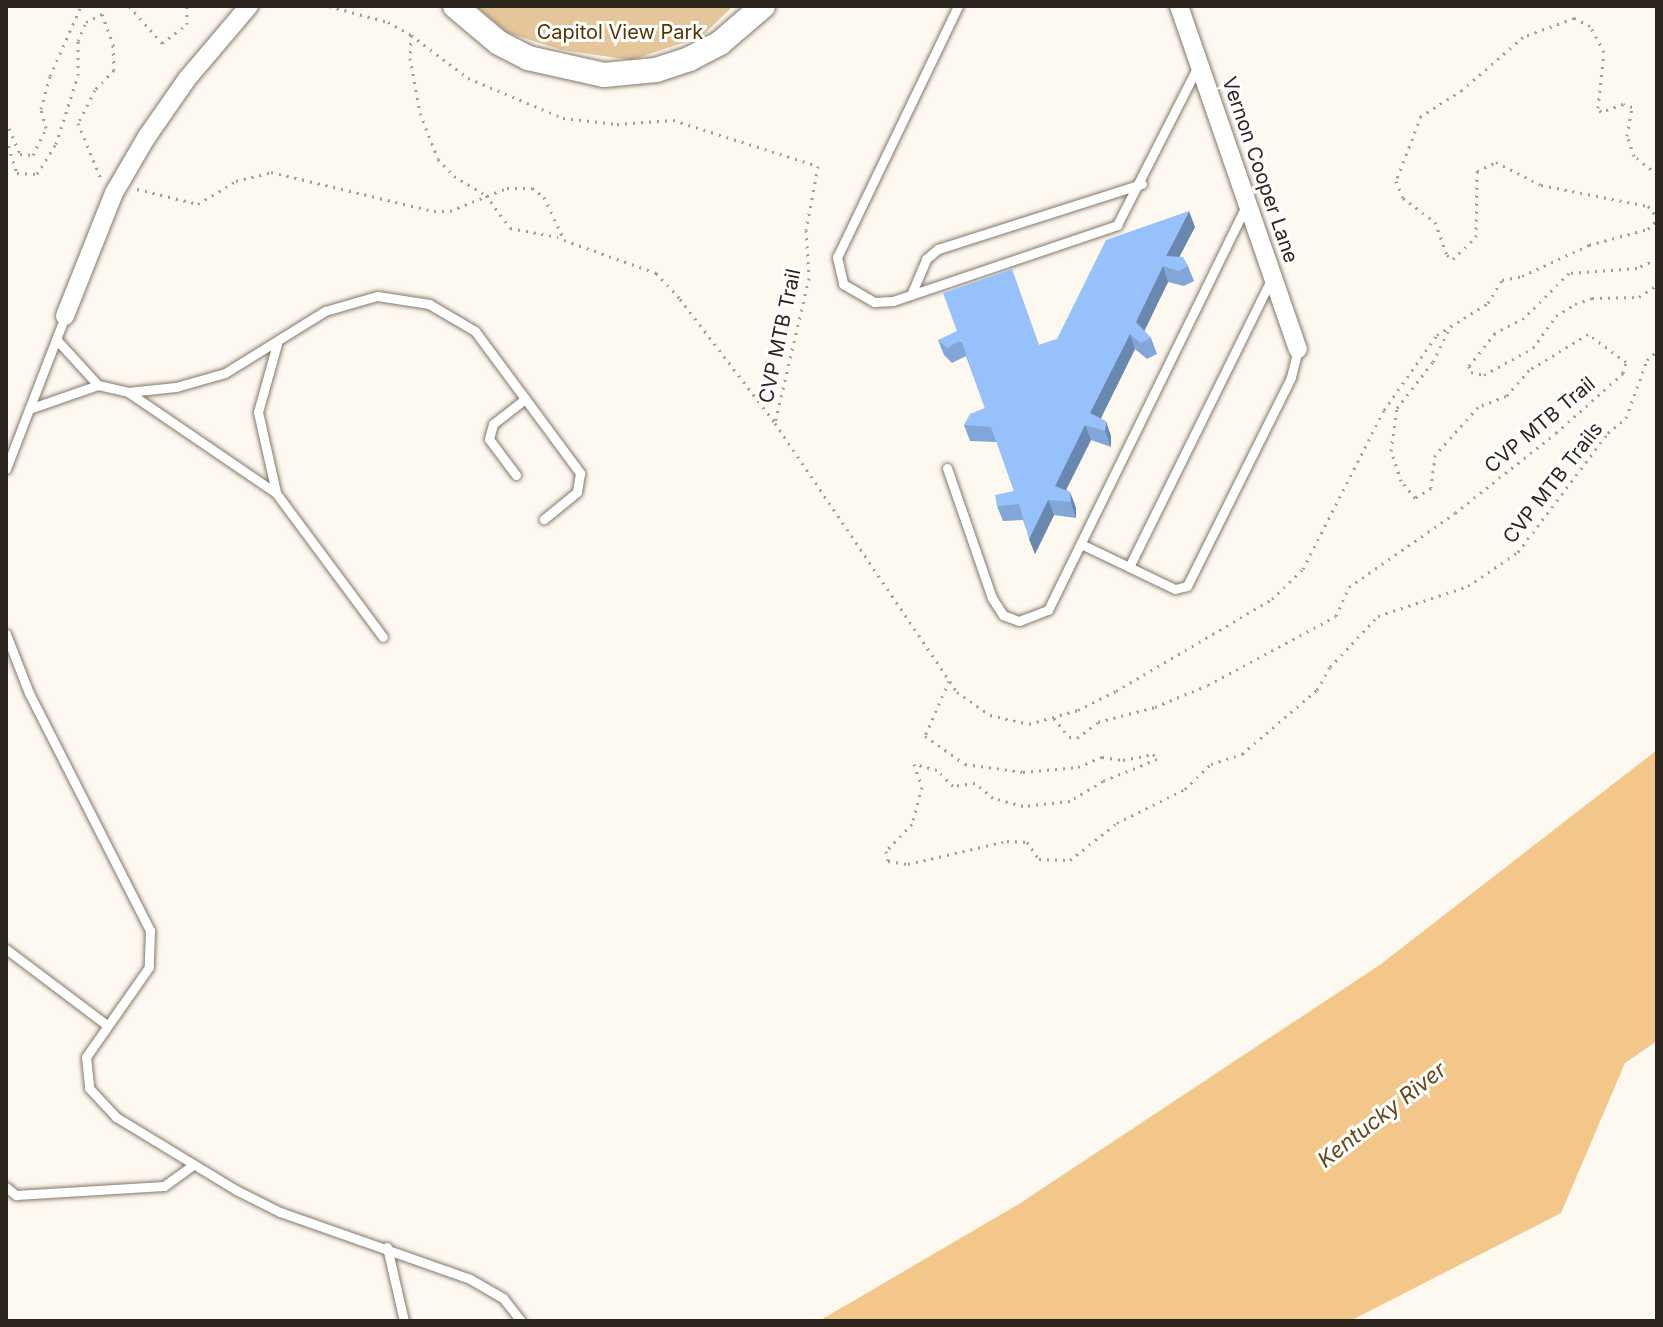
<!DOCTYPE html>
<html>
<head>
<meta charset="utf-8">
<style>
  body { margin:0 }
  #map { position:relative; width:1663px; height:1327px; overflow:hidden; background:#fdf8f0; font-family:Inter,sans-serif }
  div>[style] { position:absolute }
  .green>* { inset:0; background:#e5c69b }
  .water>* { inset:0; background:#f3c789 }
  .path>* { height:3px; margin-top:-1.5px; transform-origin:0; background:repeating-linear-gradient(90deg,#a39e96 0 2px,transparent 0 8px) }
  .roads { filter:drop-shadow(0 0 2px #857867) drop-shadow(0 0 2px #857867) }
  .service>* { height:9px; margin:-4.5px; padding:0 4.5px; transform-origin:4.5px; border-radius:4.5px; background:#fff }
  .minor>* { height:18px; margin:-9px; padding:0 9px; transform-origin:9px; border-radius:9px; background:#fff }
  .tertiary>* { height:24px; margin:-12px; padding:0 12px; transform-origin:12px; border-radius:12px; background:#fff }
  .wall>* { inset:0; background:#82a6d7 }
  .shaded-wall>* { inset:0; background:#6a87af }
  .building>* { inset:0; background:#97c1fa }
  span { translate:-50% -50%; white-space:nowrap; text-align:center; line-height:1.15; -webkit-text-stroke:6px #fff; paint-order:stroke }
  .park-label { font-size:20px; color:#533602 }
  .street-label { font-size:20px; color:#2b251e }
  .water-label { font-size:22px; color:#654718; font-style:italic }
  .frame { position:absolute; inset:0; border:8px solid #2b251e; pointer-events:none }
</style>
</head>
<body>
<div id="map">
  <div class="green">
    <i style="clip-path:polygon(476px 6px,733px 6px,701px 37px,631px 60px,562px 50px,508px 33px)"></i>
  </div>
  <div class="water">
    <i style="clip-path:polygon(1657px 750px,1657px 1041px,1625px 1063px,1561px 1213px,1350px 1321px,819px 1321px,1019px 1204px,1381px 964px)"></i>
  </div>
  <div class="path">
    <i style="left:129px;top:6px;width:50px;rotate:48.3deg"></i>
    <i style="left:162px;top:43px;width:31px;rotate:-37deg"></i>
    <i style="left:187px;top:24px;width:18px;rotate:-90deg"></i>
    <i style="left:329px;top:6px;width:61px;rotate:15.2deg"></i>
    <i style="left:388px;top:22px;width:26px;rotate:29deg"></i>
    <i style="left:411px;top:35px;width:23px;rotate:92deg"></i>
    <i style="left:410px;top:58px;width:56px;rotate:79.7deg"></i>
    <i style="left:420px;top:113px;width:49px;rotate:68.6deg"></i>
    <i style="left:438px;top:159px;width:23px;rotate:47deg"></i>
    <i style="left:454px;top:176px;width:37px;rotate:31deg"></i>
    <i style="left:486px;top:195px;width:41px;rotate:54deg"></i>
    <i style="left:510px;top:228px;width:49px;rotate:10.6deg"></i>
    <i style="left:411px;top:35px;width:71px;rotate:37deg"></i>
    <i style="left:468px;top:78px;width:103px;rotate:22.8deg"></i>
    <i style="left:563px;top:118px;width:54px;rotate:6.3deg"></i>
    <i style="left:617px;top:124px;width:56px;rotate:-4.1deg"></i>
    <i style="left:673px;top:120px;width:152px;rotate:17.6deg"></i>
    <i style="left:818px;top:166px;width:65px;rotate:100.6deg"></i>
    <i style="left:806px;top:230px;width:48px;rotate:86.4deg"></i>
    <i style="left:809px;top:278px;width:149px;rotate:103.2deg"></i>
    <i style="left:6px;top:121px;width:36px;rotate:67deg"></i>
    <i style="left:20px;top:154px;width:13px;rotate:4deg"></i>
    <i style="left:33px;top:155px;width:30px;rotate:-64deg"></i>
    <i style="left:46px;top:128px;width:20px;rotate:-105deg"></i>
    <i style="left:41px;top:109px;width:34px;rotate:-75deg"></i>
    <i style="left:50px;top:76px;width:77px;rotate:-66.1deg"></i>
    <i style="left:6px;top:138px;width:37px;rotate:73deg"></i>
    <i style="left:17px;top:173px;width:20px;rotate:3deg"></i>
    <i style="left:37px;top:174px;width:36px;rotate:-58deg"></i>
    <i style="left:56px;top:144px;width:72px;rotate:-72.3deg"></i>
    <i style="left:78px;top:75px;width:34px;rotate:-90deg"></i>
    <i style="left:78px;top:41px;width:21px;rotate:-67deg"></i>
    <i style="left:86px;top:22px;width:18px;rotate:-27deg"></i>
    <i style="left:102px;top:14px;width:33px;rotate:70deg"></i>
    <i style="left:113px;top:45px;width:25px;rotate:88deg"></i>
    <i style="left:114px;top:70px;width:28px;rotate:134deg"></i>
    <i style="left:95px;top:90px;width:37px;rotate:117deg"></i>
    <i style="left:78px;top:123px;width:61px;rotate:67.7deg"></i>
    <i style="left:1657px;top:174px;width:29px;rotate:-142deg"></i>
    <i style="left:1634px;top:156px;width:21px;rotate:-109deg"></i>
    <i style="left:1627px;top:136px;width:29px;rotate:-80deg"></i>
    <i style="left:1632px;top:107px;width:9px;rotate:-162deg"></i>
    <i style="left:1623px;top:104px;width:23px;rotate:160deg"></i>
    <i style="left:1601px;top:112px;width:5px;rotate:-127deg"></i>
    <i style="left:1598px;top:108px;width:56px;rotate:-83.9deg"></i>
    <i style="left:1604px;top:52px;width:30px;rotate:-118deg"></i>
    <i style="left:1590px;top:26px;width:18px;rotate:-153deg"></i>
    <i style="left:1574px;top:18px;width:54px;rotate:159.6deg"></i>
    <i style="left:1523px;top:37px;width:81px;rotate:139deg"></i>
    <i style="left:1462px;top:90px;width:49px;rotate:147.6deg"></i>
    <i style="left:1421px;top:116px;width:70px;rotate:111deg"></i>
    <i style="left:1396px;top:181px;width:18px;rotate:68deg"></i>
    <i style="left:1403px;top:198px;width:40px;rotate:37deg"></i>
    <i style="left:1435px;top:222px;width:35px;rotate:70deg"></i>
    <i style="left:1447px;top:255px;width:7px;rotate:34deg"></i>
    <i style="left:1453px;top:259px;width:32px;rotate:-44deg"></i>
    <i style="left:1476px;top:237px;width:66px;rotate:-89.1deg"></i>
    <i style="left:1477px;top:171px;width:21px;rotate:-25deg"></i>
    <i style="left:1496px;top:162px;width:51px;rotate:27.1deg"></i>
    <i style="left:1541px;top:185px;width:109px;rotate:11.1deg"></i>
    <i style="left:1648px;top:206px;width:14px;rotate:51deg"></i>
    <i style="left:137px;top:189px;width:63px;rotate:13.8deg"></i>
    <i style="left:198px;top:204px;width:44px;rotate:-31.2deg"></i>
    <i style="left:236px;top:181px;width:36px;rotate:-14deg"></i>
    <i style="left:271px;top:172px;width:168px;rotate:13.5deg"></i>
    <i style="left:434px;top:211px;width:16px"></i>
    <i style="left:450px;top:211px;width:61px;rotate:-22deg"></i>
    <i style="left:507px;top:188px;width:25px"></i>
    <i style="left:532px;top:188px;width:15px;rotate:37deg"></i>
    <i style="left:544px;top:197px;width:47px;rotate:65.1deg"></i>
    <i style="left:564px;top:240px;width:98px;rotate:19.7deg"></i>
    <i style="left:656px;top:273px;width:35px;rotate:47deg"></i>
    <i style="left:680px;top:299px;width:156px;rotate:52.5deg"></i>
    <i style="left:775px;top:423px;width:325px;rotate:55.9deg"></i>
    <i style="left:957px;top:692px;width:40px;rotate:34.9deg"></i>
    <i style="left:990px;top:715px;width:40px;rotate:13deg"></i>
    <i style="left:1029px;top:724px;width:51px;rotate:-15.9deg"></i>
    <i style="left:1078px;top:710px;width:42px;rotate:-26.6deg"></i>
    <i style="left:1116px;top:691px;width:181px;rotate:-30.5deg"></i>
    <i style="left:1272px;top:599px;width:43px;rotate:-44.1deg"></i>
    <i style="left:1303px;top:569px;width:178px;rotate:-63deg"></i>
    <i style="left:1384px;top:410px;width:92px;rotate:-54.8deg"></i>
    <i style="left:1437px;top:335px;width:60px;rotate:-32.1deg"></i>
    <i style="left:1488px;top:303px;width:27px;rotate:-59deg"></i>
    <i style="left:1502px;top:280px;width:20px;rotate:-11deg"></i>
    <i style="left:1522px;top:276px;width:74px;rotate:-24.8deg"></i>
    <i style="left:1589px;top:245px;width:61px;rotate:-15.2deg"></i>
    <i style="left:1648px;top:229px;width:13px;rotate:-45deg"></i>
    <i style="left:1657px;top:259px;width:22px;rotate:156deg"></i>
    <i style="left:1637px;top:268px;width:68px;rotate:175.8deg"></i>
    <i style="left:1569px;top:273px;width:64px;rotate:135deg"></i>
    <i style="left:1524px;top:318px;width:33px;rotate:153deg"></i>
    <i style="left:1495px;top:333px;width:42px;rotate:128.2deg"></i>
    <i style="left:1469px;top:366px;width:6px;rotate:72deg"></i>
    <i style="left:1471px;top:372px;width:13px;rotate:13deg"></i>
    <i style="left:1484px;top:375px;width:56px;rotate:-28.9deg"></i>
    <i style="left:1533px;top:348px;width:39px;rotate:-54deg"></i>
    <i style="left:1556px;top:316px;width:22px;rotate:-32deg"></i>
    <i style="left:1575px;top:304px;width:18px;rotate:-19deg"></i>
    <i style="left:1592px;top:298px;width:47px;rotate:-1.2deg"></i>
    <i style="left:1639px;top:297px;width:22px;rotate:-34deg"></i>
    <i style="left:949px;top:681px;width:60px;rotate:113.6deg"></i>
    <i style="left:925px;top:736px;width:49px;rotate:35deg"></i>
    <i style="left:965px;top:764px;width:59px;rotate:7.9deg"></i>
    <i style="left:1023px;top:772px;width:55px;rotate:-5.2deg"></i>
    <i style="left:1078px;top:767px;width:26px;rotate:-23deg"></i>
    <i style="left:1102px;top:757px;width:21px;rotate:8deg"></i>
    <i style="left:1123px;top:760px;width:31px;rotate:-11deg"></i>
    <i style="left:1153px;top:754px;width:6px;rotate:51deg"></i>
    <i style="left:1157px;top:759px;width:58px;rotate:157.8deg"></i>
    <i style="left:1103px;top:781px;width:39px;rotate:149deg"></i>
    <i style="left:1070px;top:801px;width:47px;rotate:173.9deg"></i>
    <i style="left:1023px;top:806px;width:31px;rotate:-165deg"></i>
    <i style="left:993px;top:798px;width:23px;rotate:-140deg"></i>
    <i style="left:975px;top:783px;width:22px;rotate:172deg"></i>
    <i style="left:953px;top:786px;width:23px;rotate:-135deg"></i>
    <i style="left:937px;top:770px;width:24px;rotate:-165deg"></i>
    <i style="left:914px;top:764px;width:24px;rotate:71deg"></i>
    <i style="left:922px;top:787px;width:38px;rotate:105deg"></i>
    <i style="left:912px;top:824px;width:37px;rotate:134deg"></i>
    <i style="left:886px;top:851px;width:10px;rotate:79deg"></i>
    <i style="left:888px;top:861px;width:20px;rotate:9deg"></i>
    <i style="left:908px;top:864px;width:102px;rotate:-13.1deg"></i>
    <i style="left:1007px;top:841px;width:20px;rotate:3deg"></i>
    <i style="left:1027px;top:842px;width:21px;rotate:55deg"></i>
    <i style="left:1039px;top:859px;width:31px;rotate:2deg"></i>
    <i style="left:1070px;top:860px;width:60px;rotate:-38.2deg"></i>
    <i style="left:1117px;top:823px;width:76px;rotate:-26.6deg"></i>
    <i style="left:1185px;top:789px;width:36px;rotate:-44deg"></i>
    <i style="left:1211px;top:764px;width:33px;rotate:-18deg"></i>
    <i style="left:1242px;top:754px;width:99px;rotate:-40.5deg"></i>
    <i style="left:1317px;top:690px;width:26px;rotate:-61deg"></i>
    <i style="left:1330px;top:667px;width:70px;rotate:-46.7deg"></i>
    <i style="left:1378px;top:616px;width:95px;rotate:-18.4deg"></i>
    <i style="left:1468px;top:586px;width:60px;rotate:-34.2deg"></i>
    <i style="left:1518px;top:552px;width:149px;rotate:-52.9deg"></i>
    <i style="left:1608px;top:433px;width:23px;rotate:-40deg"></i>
    <i style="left:1626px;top:418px;width:62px;rotate:-70.1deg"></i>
    <i style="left:1647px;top:360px;width:13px;rotate:-42deg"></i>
    <i style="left:1054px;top:718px;width:24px;rotate:52deg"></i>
    <i style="left:1069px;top:737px;width:8px;rotate:7deg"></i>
    <i style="left:1077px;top:738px;width:26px;rotate:-37deg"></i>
    <i style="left:1098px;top:722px;width:59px;rotate:-14.7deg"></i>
    <i style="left:1155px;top:707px;width:57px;rotate:-22.5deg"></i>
    <i style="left:1208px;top:685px;width:145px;rotate:-28.3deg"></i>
    <i style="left:1336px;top:616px;width:32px;rotate:-66deg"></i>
    <i style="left:1349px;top:587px;width:129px;rotate:-34.9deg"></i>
    <i style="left:1455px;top:513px;width:129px;rotate:-38.4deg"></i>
    <i style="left:1556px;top:433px;width:90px;rotate:-41.8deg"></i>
    <i style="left:1623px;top:373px;width:11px;rotate:-75deg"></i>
    <i style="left:1626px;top:362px;width:47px;rotate:-143.6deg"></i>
    <i style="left:1588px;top:334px;width:69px;rotate:148.6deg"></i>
    <i style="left:1529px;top:370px;width:35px;rotate:131deg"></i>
    <i style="left:1506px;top:396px;width:30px;rotate:159deg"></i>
    <i style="left:1478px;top:407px;width:64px;rotate:131.9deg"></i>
    <i style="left:1435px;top:455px;width:33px;rotate:97deg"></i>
    <i style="left:1431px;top:488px;width:19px;rotate:148deg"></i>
    <i style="left:1415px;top:498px;width:22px;rotate:-129deg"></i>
    <i style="left:1401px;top:481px;width:32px;rotate:-108deg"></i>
    <i style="left:1391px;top:451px;width:43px;rotate:-82.1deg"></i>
    <i style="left:1397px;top:408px;width:58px;rotate:-52deg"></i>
    <i style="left:1433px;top:362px;width:41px;rotate:-64.1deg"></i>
  </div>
  <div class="roads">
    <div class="service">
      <i style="left:958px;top:6px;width:279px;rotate:115.7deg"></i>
      <i style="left:837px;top:257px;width:28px;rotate:77deg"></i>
      <i style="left:843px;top:284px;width:36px;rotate:30deg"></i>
      <i style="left:874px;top:302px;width:19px;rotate:-3deg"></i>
      <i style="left:893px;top:301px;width:237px;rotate:-18.7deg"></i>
      <i style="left:1117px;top:225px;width:176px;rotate:-63deg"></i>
      <i style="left:911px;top:295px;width:39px;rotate:-67deg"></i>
      <i style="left:926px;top:259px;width:16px;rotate:-40deg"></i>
      <i style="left:938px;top:249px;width:214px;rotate:-17.7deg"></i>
      <i style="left:98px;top:385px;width:31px;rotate:13deg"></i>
      <i style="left:128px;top:392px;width:179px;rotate:34.3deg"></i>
      <i style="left:276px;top:493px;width:179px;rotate:53.4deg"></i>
      <i style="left:128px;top:392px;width:48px;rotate:-5.9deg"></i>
      <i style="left:176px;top:387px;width:51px;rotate:-15.9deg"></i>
      <i style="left:225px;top:373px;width:118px;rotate:-31.8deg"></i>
      <i style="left:325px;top:311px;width:54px;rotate:-16.1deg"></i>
      <i style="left:377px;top:296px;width:53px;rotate:8.7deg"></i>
      <i style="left:429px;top:304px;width:53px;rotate:30.4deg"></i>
      <i style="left:475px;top:331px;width:177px;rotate:53.5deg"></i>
      <i style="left:580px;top:473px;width:19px;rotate:99deg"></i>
      <i style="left:577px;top:492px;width:43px;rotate:140.7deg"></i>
      <i style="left:29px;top:409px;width:73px;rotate:-19.2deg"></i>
      <i style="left:98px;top:385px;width:62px;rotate:-132.4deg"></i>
      <i style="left:947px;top:468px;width:138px;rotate:70.9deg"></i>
      <i style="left:992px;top:598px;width:20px;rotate:57deg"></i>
      <i style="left:1003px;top:615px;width:17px;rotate:21deg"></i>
      <i style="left:1019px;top:621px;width:31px;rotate:-21deg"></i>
      <i style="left:1048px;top:610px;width:451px;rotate:-63.9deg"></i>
      <i style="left:6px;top:469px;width:164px;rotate:-68.9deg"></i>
      <i style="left:516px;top:475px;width:45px;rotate:-126.9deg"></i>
      <i style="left:489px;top:439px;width:16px;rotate:-75deg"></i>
      <i style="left:493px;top:424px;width:41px;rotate:-38deg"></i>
      <i style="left:276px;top:492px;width:82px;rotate:-102.7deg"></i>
      <i style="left:258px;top:412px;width:71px;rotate:-74.4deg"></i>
      <i style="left:1081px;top:544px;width:104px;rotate:25.6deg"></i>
      <i style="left:1175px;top:589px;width:12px;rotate:-14deg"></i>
      <i style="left:1187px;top:586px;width:233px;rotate:-63.5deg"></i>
      <i style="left:1291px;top:377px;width:29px;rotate:-76deg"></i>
      <i style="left:1129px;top:567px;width:320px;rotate:-63.7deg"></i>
      <i style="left:6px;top:634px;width:63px;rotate:68.7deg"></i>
      <i style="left:29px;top:693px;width:266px;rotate:63deg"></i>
      <i style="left:150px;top:930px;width:37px;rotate:92deg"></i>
      <i style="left:149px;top:967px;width:110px;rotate:125deg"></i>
      <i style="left:86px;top:1057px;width:31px;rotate:84deg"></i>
      <i style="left:89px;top:1088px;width:40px;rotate:47deg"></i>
      <i style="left:116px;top:1117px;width:140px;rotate:31.3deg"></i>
      <i style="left:236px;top:1190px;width:49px;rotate:26.6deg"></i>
      <i style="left:280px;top:1212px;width:201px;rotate:19.4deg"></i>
      <i style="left:470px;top:1279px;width:38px;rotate:30deg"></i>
      <i style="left:503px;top:1298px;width:29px;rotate:52deg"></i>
      <i style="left:6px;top:949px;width:126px;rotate:37deg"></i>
      <i style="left:6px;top:1187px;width:13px;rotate:39deg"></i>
      <i style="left:16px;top:1195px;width:148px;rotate:-3.5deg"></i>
      <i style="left:164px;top:1186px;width:36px;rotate:-36deg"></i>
      <i style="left:387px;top:1247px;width:76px;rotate:77.1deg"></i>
    </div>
    <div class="minor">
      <i style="left:1179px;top:6px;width:363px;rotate:70.9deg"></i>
      <i style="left:65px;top:316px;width:132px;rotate:-68.3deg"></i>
      <i style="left:114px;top:193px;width:64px;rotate:-59.8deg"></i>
      <i style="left:146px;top:138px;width:72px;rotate:-55.2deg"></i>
      <i style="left:187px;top:79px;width:96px;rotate:-49.7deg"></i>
    </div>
    <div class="tertiary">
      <i style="left:455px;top:6px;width:57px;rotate:40.1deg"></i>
      <i style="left:499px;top:43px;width:33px;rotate:27deg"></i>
      <i style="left:528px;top:58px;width:78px;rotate:12.6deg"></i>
      <i style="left:604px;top:75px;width:52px;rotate:-5.5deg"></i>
      <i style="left:656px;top:70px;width:35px;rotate:-18deg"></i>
      <i style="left:689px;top:59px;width:35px;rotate:-27deg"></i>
      <i style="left:720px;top:43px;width:57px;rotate:-40.7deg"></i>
    </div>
  </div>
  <div class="wall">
    <i style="clip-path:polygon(1195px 227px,1179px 257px,1188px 266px,1194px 281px,1184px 286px,1168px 282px,1144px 331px,1151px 338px,1157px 354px,1147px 359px,1135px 349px,1101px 418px,1111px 436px,1111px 447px,1091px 440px,1066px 490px,1070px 492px,1076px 508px,1076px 518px,1054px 515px,1035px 554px,1023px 520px,1003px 521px,997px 506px,1014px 491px,997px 442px,970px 441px,964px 425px,985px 408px,966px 356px,952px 363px,944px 355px,938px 340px,1039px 345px,1057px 339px)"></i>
  </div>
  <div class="shaded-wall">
    <i style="clip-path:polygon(1189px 211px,1195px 227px,1173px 269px,1166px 256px)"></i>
    <i style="clip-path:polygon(1163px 266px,1168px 282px,1141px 338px,1136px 322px)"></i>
    <i style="clip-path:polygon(1130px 334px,1135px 349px,1096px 428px,1090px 413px)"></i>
    <i style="clip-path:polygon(1106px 421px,1111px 436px,1111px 447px,1105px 431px)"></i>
    <i style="clip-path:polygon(1085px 425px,1091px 440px,1060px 502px,1055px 486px)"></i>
    <i style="clip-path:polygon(1070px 492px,1076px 508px,1076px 518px,1071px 502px)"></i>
    <i style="clip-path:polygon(1048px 500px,1054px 515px,1035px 554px,1029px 539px)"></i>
  </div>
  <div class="building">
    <i style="clip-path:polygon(1189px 211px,1166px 256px,1183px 257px,1188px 266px,1179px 271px,1163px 266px,1136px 322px,1151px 338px,1141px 343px,1130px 334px,1090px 413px,1106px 421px,1105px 431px,1085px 425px,1055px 486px,1070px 492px,1071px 502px,1048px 500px,1029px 539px,1019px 504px,997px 506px,995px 495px,1014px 491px,991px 427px,964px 425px,970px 414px,985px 408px,961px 340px,947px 348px,938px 340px,957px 331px,943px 293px,1012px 269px,1039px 345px,1057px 339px,1106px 240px)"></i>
  </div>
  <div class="park-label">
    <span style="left:620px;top:32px">Capitol View Park</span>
  </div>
  <div class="street-label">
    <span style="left:1260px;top:170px;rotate:71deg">Vernon Cooper Lane</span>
    <span style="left:780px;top:336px;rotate:-78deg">CVP MTB Trail</span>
    <span style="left:1540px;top:425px;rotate:-40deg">CVP MTB Trail</span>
    <span style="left:1553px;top:483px;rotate:-52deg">CVP MTB Trails</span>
  </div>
  <div class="water-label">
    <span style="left:1382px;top:1115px;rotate:-38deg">Kentucky River</span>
  </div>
  <div class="frame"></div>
</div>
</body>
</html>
